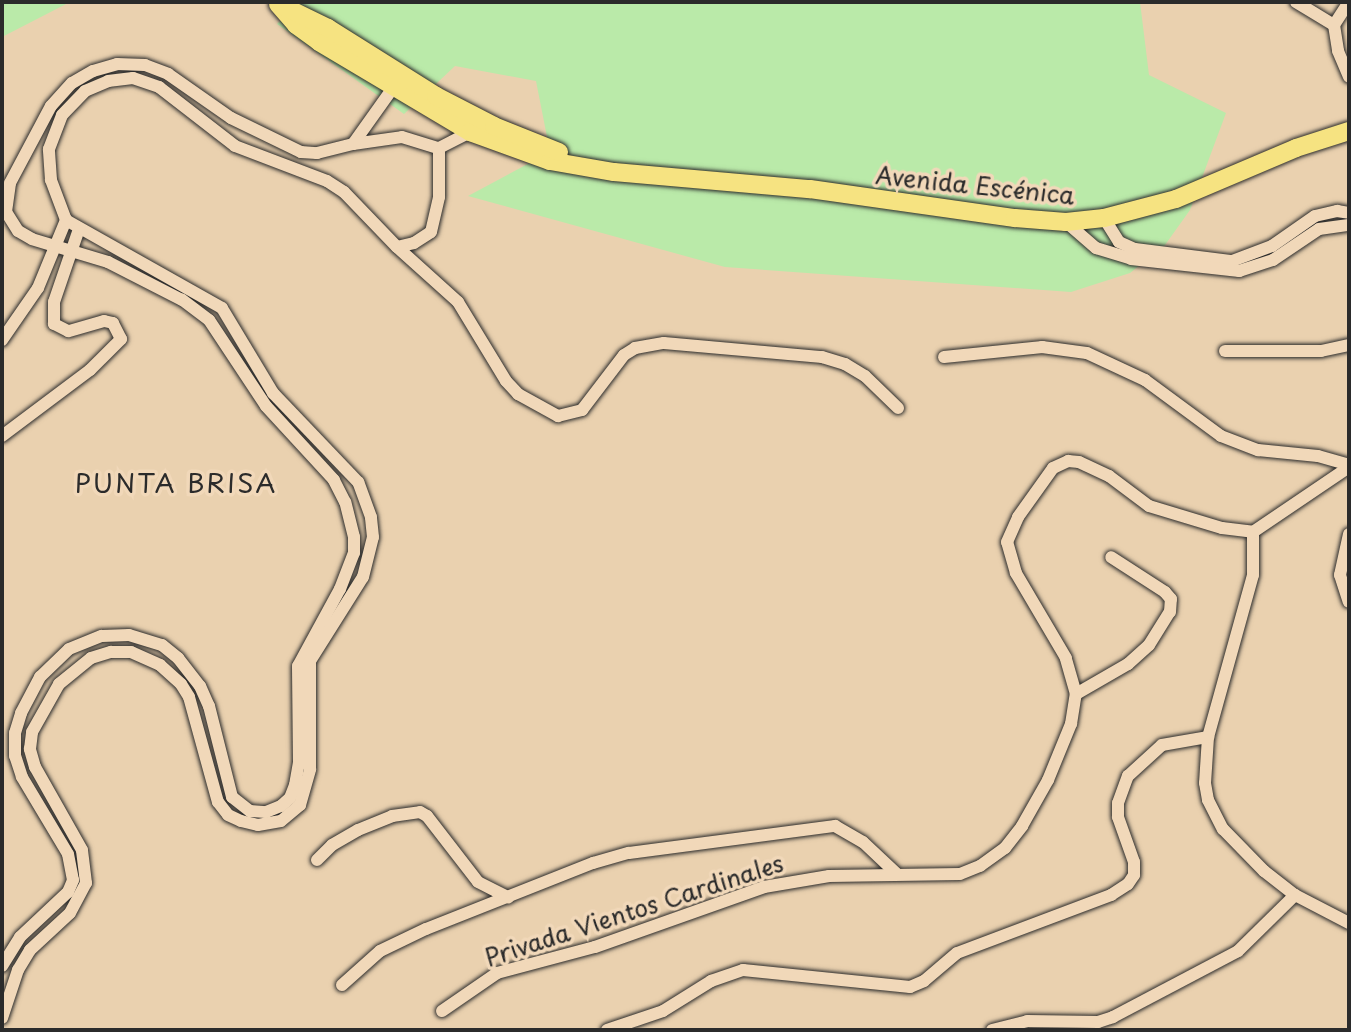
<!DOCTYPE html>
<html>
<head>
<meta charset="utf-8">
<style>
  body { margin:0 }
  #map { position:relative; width:1351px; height:1032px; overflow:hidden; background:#ead1af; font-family:"Playpen Sans",sans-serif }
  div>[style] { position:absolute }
  .green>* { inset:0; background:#baeaa9 }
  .roads { filter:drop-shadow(0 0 2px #2b2b2b) drop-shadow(0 0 2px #2b2b2b) }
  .minor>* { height:12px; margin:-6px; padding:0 6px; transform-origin:6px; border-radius:6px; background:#f1d8b9 }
  .primary>* { height:18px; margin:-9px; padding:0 9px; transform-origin:9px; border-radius:9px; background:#f6e381 }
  span { translate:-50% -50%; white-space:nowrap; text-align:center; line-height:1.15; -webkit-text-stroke:7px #f1d8b9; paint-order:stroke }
  .street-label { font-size:24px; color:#2b2b2b }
  .neighbourhood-label { font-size:26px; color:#2b2b2b; letter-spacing:2px }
  .frame { position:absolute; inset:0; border:4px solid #2b2b2b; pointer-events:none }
</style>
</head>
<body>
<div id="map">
  <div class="green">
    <i style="clip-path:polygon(2px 2px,70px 2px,2px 37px)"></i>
    <i style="clip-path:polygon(298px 2px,1140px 2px,1149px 75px,1226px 113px,1190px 210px,1165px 245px,1130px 273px,1071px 292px,725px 267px,468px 196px,550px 152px,536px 81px,455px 66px,404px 114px,277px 24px)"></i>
  </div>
  <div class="roads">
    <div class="minor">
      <i style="left:1296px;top:2px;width:44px;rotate:31.2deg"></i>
      <i style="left:1334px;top:25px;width:26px;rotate:81deg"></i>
      <i style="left:1338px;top:51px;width:28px;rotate:67deg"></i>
      <i style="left:1334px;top:25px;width:27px;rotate:-57deg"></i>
      <i style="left:353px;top:144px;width:49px;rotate:-8.1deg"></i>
      <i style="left:402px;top:137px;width:39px;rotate:17deg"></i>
      <i style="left:1104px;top:218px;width:28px;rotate:58deg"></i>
      <i style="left:1119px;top:242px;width:17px;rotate:24deg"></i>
      <i style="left:1135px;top:249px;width:98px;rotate:7.1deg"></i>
      <i style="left:1232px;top:261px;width:43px;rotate:-20.6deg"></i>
      <i style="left:1272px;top:246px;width:52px;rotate:-34.9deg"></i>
      <i style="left:1315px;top:216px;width:23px;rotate:-13deg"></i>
      <i style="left:1337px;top:211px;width:12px;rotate:9deg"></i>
      <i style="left:1066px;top:222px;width:40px;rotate:41deg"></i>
      <i style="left:1096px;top:248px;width:37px;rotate:17deg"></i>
      <i style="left:1131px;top:259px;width:109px;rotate:6.3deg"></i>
      <i style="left:1239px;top:271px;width:36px;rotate:-18deg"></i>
      <i style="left:1273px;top:260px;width:55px;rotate:-34deg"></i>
      <i style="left:1319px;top:229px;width:30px;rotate:-8deg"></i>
      <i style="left:397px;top:247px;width:17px;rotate:-13deg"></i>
      <i style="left:414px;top:243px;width:20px;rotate:-33deg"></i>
      <i style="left:431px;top:232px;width:36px;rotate:-77deg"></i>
      <i style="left:439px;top:197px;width:49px;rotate:-90deg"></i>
      <i style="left:439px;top:148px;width:37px;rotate:-27deg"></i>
      <i style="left:2px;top:340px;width:63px;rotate:-55.3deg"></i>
      <i style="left:38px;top:288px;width:74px;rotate:-67.6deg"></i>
      <i style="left:1225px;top:351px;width:96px"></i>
      <i style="left:1321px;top:351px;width:29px;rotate:-12deg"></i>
      <i style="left:944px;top:357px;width:99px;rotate:-5.8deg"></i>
      <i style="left:1042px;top:347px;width:45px;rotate:7.6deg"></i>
      <i style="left:1087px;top:353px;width:64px;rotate:25deg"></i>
      <i style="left:1145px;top:380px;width:94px;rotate:36.4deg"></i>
      <i style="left:1221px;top:436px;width:40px;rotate:21deg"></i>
      <i style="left:1258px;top:450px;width:60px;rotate:5.7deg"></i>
      <i style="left:1318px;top:456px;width:32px;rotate:16deg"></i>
      <i style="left:2px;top:436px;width:110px;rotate:-36.9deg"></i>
      <i style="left:90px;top:370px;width:44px;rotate:-45deg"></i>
      <i style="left:121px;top:339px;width:18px;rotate:-117deg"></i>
      <i style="left:113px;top:323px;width:9px;rotate:-167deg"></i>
      <i style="left:104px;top:321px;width:37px;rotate:164deg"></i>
      <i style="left:68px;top:331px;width:16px;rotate:-153deg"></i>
      <i style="left:54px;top:324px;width:22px;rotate:-90deg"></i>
      <i style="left:54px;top:302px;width:77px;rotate:-71.1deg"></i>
      <i style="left:1253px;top:532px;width:43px;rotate:90deg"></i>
      <i style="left:1253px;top:575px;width:168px;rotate:105.5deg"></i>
      <i style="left:1208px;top:737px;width:46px;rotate:93.7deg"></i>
      <i style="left:1205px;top:783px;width:17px;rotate:80deg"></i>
      <i style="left:1208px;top:800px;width:33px;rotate:63deg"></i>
      <i style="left:1223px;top:829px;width:59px;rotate:45.7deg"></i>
      <i style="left:1264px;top:871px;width:39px;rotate:38deg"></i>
      <i style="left:1295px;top:895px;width:61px;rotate:27.4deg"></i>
      <i style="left:1349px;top:534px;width:42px;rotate:102.4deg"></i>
      <i style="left:1340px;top:575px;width:28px;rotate:72deg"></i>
      <i style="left:1076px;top:694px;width:60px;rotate:-30deg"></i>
      <i style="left:1128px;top:664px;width:28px;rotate:-42deg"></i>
      <i style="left:1149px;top:645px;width:39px;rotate:-58deg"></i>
      <i style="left:1170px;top:612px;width:13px;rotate:-86deg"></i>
      <i style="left:1171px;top:599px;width:9px;rotate:-131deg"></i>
      <i style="left:1165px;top:592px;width:64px;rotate:-147.1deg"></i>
      <i style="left:317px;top:860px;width:21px;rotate:-45deg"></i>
      <i style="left:332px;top:845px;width:30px;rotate:-30deg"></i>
      <i style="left:358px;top:830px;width:37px;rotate:-22deg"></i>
      <i style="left:392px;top:816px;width:28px;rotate:-8deg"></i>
      <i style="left:420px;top:812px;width:8px;rotate:30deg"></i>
      <i style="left:427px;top:816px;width:83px;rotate:52.3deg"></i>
      <i style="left:478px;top:882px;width:34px;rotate:27deg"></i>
      <i style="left:2px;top:966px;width:34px;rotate:-58deg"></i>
      <i style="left:20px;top:937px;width:66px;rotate:-43.2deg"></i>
      <i style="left:68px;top:892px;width:13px;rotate:-67deg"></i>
      <i style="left:73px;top:880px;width:26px;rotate:-101deg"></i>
      <i style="left:68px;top:854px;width:90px;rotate:-120.9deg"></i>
      <i style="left:22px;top:777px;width:22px;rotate:-108deg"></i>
      <i style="left:15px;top:756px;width:23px;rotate:-90deg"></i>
      <i style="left:15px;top:733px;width:21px;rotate:-73deg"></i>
      <i style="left:21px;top:713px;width:41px;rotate:-62.2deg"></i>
      <i style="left:40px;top:677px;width:40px;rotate:-44deg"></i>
      <i style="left:69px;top:649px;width:35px;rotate:-22deg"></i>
      <i style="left:102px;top:636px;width:27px;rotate:-2deg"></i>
      <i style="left:129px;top:635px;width:34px;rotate:17deg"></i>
      <i style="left:162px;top:645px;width:21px;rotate:39deg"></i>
      <i style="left:178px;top:658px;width:36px;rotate:52deg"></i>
      <i style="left:200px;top:686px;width:22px;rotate:66deg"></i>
      <i style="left:209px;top:706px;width:94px;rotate:75.8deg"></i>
      <i style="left:232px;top:797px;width:23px;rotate:38deg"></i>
      <i style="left:250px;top:811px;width:16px;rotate:4deg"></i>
      <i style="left:266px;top:812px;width:16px;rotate:-22deg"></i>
      <i style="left:281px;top:806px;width:12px;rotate:-42deg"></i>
      <i style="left:290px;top:798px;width:14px;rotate:-69deg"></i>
      <i style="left:295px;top:785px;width:22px;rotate:-80deg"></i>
      <i style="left:299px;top:763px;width:97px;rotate:-90.6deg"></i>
      <i style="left:298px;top:666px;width:88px;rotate:-61.4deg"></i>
      <i style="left:340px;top:589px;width:39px;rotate:-69deg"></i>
      <i style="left:354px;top:553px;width:16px;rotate:-90deg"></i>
      <i style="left:354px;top:537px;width:36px;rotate:-104deg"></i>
      <i style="left:345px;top:502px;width:25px;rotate:-117deg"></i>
      <i style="left:334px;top:480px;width:100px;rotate:-132.6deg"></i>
      <i style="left:266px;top:406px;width:103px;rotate:-123.5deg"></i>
      <i style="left:209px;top:320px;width:34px;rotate:-143deg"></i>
      <i style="left:182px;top:300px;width:83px;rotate:-152.8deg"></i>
      <i style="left:108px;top:262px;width:79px;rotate:-163.2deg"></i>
      <i style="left:32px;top:239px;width:16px;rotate:-150deg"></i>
      <i style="left:18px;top:231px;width:22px;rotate:-122deg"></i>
      <i style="left:6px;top:212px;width:29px;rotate:-82deg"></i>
      <i style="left:10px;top:183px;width:87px;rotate:-62deg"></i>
      <i style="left:51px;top:106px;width:31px;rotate:-48deg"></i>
      <i style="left:72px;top:83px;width:24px;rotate:-30deg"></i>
      <i style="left:93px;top:71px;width:25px;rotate:-16deg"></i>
      <i style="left:117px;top:64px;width:28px;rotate:2deg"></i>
      <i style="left:145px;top:65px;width:25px;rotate:21deg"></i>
      <i style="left:168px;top:74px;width:77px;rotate:34.9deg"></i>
      <i style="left:231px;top:118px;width:78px;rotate:25.9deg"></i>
      <i style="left:301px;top:152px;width:16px;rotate:4deg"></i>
      <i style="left:317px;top:153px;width:37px;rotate:-14deg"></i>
      <i style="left:353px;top:144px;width:77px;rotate:-54.5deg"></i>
      <i style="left:342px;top:985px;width:51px;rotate:-41.8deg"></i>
      <i style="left:380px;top:951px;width:51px;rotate:-25.6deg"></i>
      <i style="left:426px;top:929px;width:180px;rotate:-21.6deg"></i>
      <i style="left:593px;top:863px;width:37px;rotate:-16deg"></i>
      <i style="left:629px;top:853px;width:208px;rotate:-7.5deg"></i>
      <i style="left:835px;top:826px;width:32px;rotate:30deg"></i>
      <i style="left:863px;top:842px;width:45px;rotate:43.2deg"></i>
      <i style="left:442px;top:1011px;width:67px;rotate:-34.6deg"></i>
      <i style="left:497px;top:973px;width:101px;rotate:-14.9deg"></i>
      <i style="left:595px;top:947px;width:179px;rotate:-19.5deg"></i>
      <i style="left:764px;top:887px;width:66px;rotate:-9.6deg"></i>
      <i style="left:829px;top:876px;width:131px;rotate:-0.9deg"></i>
      <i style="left:960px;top:874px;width:22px;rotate:-22deg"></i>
      <i style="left:980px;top:866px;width:31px;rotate:-36deg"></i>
      <i style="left:1005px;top:848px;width:28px;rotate:-52deg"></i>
      <i style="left:1022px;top:826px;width:53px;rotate:-60.5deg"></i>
      <i style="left:1048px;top:780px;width:61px;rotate:-67.7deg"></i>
      <i style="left:1071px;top:724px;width:30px;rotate:-81deg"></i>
      <i style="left:1076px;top:694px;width:37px;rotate:-106deg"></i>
      <i style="left:1066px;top:658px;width:99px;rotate:-120.5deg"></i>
      <i style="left:1016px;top:573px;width:32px;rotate:-106deg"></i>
      <i style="left:1007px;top:542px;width:27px;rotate:-66deg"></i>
      <i style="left:1018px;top:517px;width:60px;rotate:-54.5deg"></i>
      <i style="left:1053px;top:468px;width:17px;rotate:-25deg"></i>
      <i style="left:1068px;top:461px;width:11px;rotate:5deg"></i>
      <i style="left:1079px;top:462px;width:33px;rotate:25deg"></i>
      <i style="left:1109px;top:476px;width:50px;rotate:36.9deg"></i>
      <i style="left:1149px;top:506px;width:76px;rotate:16.8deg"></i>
      <i style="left:1222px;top:528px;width:31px;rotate:7deg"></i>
      <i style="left:1253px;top:532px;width:116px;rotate:-34.1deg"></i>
      <i style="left:2px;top:1018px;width:51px;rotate:-71.6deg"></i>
      <i style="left:18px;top:970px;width:23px;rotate:-59deg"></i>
      <i style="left:30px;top:950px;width:54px;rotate:-42.8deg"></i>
      <i style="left:70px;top:913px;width:34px;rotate:-62deg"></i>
      <i style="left:86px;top:883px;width:33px;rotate:-97deg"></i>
      <i style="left:82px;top:850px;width:95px;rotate:-119.5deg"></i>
      <i style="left:35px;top:767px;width:19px;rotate:-106deg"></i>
      <i style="left:30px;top:749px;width:17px;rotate:-83deg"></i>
      <i style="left:32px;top:732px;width:55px;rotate:-60.6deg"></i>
      <i style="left:59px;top:684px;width:41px;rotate:-39.1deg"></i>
      <i style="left:91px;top:658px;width:21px;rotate:-17deg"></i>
      <i style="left:111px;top:652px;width:20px"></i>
      <i style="left:131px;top:652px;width:32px;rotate:24deg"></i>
      <i style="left:160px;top:665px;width:28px;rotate:42deg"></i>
      <i style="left:181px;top:684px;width:15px;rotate:58deg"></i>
      <i style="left:189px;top:697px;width:109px;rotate:74.6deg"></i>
      <i style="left:218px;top:802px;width:16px;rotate:52deg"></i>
      <i style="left:228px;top:815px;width:14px;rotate:25deg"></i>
      <i style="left:241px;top:821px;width:17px;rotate:13deg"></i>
      <i style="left:258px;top:825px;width:23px;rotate:-10deg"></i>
      <i style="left:281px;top:821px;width:25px;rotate:-40deg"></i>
      <i style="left:300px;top:805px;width:37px;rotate:-74deg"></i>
      <i style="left:310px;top:769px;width:108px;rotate:-90deg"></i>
      <i style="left:310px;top:661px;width:99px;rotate:-57.8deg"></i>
      <i style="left:363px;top:577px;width:41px;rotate:-76deg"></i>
      <i style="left:373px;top:537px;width:20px;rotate:-96deg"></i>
      <i style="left:371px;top:517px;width:37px;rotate:-110deg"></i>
      <i style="left:358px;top:482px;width:123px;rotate:-133.7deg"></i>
      <i style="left:273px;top:393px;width:99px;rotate:-121deg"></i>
      <i style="left:222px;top:308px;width:179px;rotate:-150.6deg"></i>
      <i style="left:66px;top:220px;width:43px;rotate:-110.6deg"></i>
      <i style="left:51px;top:180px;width:31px;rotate:-94deg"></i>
      <i style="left:49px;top:149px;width:36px;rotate:-69deg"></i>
      <i style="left:62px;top:115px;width:33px;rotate:-46deg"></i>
      <i style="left:85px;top:91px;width:25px;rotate:-23deg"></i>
      <i style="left:108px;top:81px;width:25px;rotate:-7deg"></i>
      <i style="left:133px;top:78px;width:28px;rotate:19deg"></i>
      <i style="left:159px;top:87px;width:96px;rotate:37.8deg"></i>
      <i style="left:235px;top:146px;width:98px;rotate:20.8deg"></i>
      <i style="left:327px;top:181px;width:20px;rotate:33deg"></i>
      <i style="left:344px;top:192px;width:76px;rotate:46.1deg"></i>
      <i style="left:397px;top:247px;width:82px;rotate:42deg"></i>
      <i style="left:458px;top:302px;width:92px;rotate:58.7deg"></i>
      <i style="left:506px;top:381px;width:18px;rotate:47deg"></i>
      <i style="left:518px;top:394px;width:46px;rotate:28.8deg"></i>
      <i style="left:558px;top:416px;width:25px;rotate:-14deg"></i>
      <i style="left:582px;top:410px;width:69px;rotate:-52.6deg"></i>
      <i style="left:624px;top:355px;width:13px;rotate:-32deg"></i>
      <i style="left:635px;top:348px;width:29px;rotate:-10deg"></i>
      <i style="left:664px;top:343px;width:159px;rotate:5.1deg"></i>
      <i style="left:822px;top:357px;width:24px;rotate:17deg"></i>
      <i style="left:845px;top:364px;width:23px;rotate:31deg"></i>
      <i style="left:865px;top:376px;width:46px;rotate:44.1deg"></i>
      <i style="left:607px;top:1030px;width:59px;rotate:-18.7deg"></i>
      <i style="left:663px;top:1011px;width:57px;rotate:-32deg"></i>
      <i style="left:711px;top:981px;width:34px;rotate:-19deg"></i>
      <i style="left:743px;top:970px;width:168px;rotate:5.8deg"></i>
      <i style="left:910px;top:987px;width:15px;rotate:-23deg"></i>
      <i style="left:924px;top:981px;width:43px;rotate:-40.3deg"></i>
      <i style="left:957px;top:953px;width:165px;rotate:-20.6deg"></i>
      <i style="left:1111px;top:895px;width:20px;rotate:-33deg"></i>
      <i style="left:1128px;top:884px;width:11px;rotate:-56deg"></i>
      <i style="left:1134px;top:875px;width:13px;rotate:-90deg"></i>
      <i style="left:1134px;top:862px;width:48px;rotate:-109.6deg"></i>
      <i style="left:1118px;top:817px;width:14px;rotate:-90deg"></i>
      <i style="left:1118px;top:803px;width:29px;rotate:-70deg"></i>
      <i style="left:1128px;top:776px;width:46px;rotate:-42.4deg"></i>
      <i style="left:1162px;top:745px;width:47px;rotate:-9.9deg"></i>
      <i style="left:992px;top:1030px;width:36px;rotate:-14deg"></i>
      <i style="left:1027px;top:1021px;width:71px;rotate:0.8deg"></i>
      <i style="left:1098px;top:1022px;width:16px;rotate:-18deg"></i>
      <i style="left:1113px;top:1017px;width:141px;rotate:-27.8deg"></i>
      <i style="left:1238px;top:951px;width:80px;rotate:-44.5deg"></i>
    </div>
    <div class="primary">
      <i style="left:278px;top:4px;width:28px;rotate:49deg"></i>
      <i style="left:296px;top:25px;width:29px;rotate:36deg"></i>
      <i style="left:319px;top:42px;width:176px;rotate:30.8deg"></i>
      <i style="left:470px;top:132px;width:85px;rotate:19.9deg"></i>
      <i style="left:550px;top:161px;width:65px;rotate:9.8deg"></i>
      <i style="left:614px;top:172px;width:197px;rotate:5deg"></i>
      <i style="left:810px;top:189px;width:207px;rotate:8.1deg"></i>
      <i style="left:1015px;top:218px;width:51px;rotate:4.5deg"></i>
      <i style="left:1066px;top:222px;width:38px;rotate:-6deg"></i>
      <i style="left:1104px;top:218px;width:74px;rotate:-14.8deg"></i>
      <i style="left:1176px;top:199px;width:130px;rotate:-23deg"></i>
      <i style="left:1296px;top:148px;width:56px;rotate:-17.8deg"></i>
      <i style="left:285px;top:7px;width:48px;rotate:26deg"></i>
      <i style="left:328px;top:28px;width:128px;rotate:32.2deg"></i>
      <i style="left:436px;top:96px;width:65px;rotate:27.3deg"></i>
      <i style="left:494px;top:126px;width:70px;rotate:21.8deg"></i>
    </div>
  </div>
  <div class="street-label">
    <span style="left:975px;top:185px;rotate:6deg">Avenida Escénica</span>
    <span style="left:634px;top:910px;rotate:-18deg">Privada Vientos Cardinales</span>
  </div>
  <div class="neighbourhood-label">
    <span style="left:176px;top:483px">PUNTA BRISA</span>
  </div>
  <div class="frame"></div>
</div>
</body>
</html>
